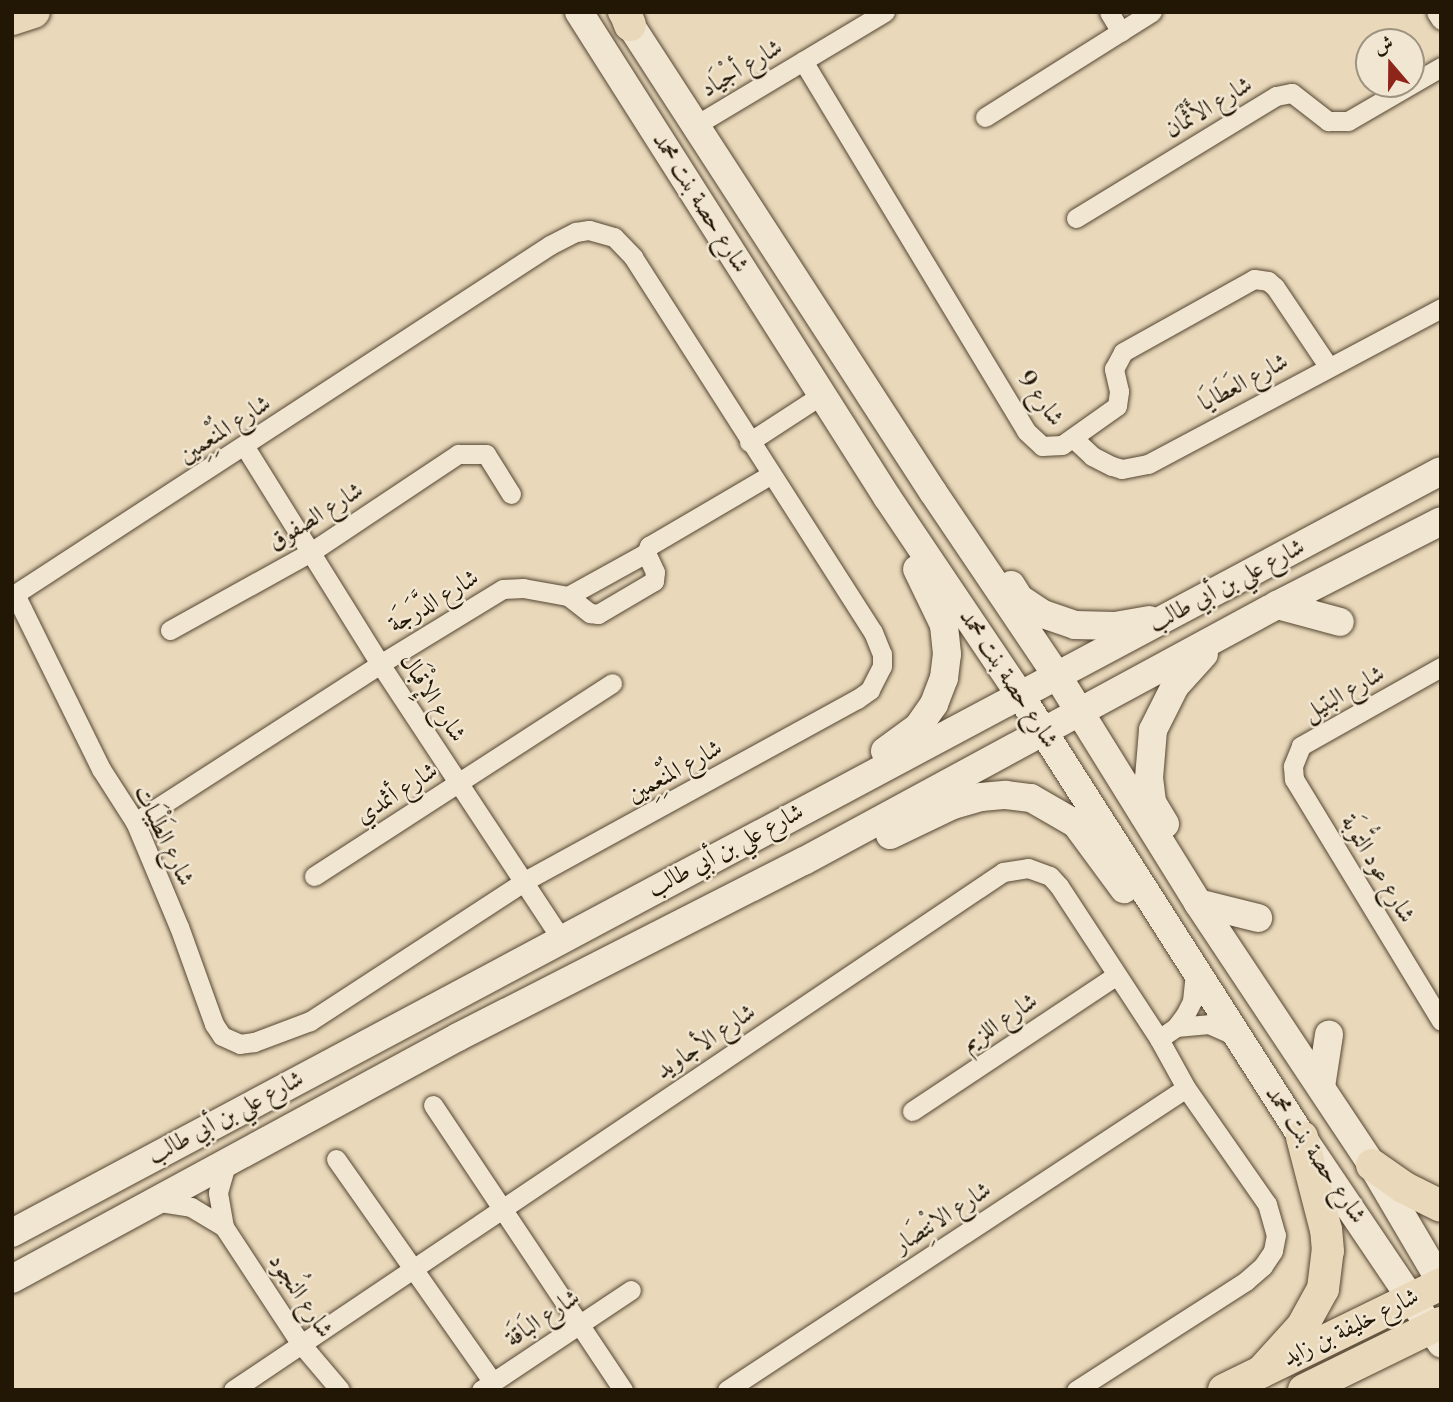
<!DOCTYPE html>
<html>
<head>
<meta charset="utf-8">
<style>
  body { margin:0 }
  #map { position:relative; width:1453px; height:1402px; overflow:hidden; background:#e9d8ba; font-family:"Libre Bodoni",Amiri,serif }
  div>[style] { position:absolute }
  .roads { filter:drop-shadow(0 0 2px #544632) drop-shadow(0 0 2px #544632) }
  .minor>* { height:19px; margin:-9.5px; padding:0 9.5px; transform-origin:9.5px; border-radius:9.5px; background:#f1e6d2 }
  .secondary>* { height:28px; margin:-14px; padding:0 14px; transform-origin:14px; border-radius:14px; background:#f1e6d2 }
  .primary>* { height:32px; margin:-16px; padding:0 16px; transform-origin:16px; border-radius:16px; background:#e9d8ba }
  span { translate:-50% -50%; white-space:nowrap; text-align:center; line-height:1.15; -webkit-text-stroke:5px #f1e6d2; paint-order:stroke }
  .street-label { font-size:24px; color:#221604 }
  .frame { position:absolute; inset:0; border:14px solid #221604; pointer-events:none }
  .north { position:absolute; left:1355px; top:28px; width:70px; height:70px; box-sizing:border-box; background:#f1e6d2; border:2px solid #9e9380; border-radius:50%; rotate:340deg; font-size:19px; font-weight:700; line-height:28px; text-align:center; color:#221604 }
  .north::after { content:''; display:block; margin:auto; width:24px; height:32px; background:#8f2418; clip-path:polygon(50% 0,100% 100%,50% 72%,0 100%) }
</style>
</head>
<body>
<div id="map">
  <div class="roads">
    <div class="minor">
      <i style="left:1109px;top:12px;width:23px;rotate:59deg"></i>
      <i style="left:1436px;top:12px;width:9px;rotate:58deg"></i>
      <i style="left:803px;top:61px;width:432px;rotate:58.9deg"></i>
      <i style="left:1026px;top:431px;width:22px;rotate:43deg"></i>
      <i style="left:1042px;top:446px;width:20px;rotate:-3deg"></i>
      <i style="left:1062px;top:445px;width:67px;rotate:-35.3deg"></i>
      <i style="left:1117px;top:406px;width:15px;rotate:-82deg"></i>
      <i style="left:1119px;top:391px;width:23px;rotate:-103deg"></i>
      <i style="left:1114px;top:369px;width:19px;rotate:-62deg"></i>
      <i style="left:1123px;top:352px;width:150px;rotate:-29.1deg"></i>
      <i style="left:1254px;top:279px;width:14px;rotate:8deg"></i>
      <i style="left:1268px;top:281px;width:9px;rotate:41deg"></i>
      <i style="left:1275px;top:287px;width:95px;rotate:56.1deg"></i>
      <i style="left:985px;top:117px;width:197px;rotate:-32.2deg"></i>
      <i style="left:696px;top:125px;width:220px;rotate:-30.9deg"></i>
      <i style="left:1076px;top:218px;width:234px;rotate:-31.4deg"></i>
      <i style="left:1276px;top:96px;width:16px;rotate:-11deg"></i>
      <i style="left:1292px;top:93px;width:46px;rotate:37.9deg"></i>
      <i style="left:1328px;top:121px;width:20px"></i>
      <i style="left:1348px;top:121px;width:108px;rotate:-30.1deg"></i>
      <i style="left:1073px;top:438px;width:26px;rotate:43deg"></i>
      <i style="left:1092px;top:456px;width:22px;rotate:27deg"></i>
      <i style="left:1112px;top:466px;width:10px;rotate:17deg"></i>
      <i style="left:1122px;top:469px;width:26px;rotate:-11deg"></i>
      <i style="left:1148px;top:464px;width:332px;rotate:-28deg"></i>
      <i style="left:749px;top:442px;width:88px;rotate:-33deg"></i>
      <i style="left:245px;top:447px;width:256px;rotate:58.1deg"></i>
      <i style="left:380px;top:664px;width:328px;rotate:56.6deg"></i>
      <i style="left:12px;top:596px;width:642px;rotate:-33.12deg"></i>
      <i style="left:550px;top:245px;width:29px;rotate:-27deg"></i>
      <i style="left:576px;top:232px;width:13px;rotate:-9deg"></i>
      <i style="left:589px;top:230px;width:26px;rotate:16deg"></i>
      <i style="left:614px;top:237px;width:28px;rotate:46deg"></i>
      <i style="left:633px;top:257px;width:445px;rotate:57.4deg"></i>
      <i style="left:873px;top:632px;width:24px;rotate:68deg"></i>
      <i style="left:882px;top:654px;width:12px;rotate:90deg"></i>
      <i style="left:882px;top:666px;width:27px;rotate:117deg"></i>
      <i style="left:870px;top:690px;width:16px;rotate:145deg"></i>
      <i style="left:857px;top:699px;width:379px;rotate:151.3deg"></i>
      <i style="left:525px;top:881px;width:257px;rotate:146.9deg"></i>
      <i style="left:310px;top:1021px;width:60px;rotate:159.4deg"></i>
      <i style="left:254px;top:1042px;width:14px;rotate:172deg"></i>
      <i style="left:240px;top:1044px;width:20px;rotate:-156deg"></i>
      <i style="left:222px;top:1036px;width:14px;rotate:-124deg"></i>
      <i style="left:214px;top:1024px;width:103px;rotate:-109.8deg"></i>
      <i style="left:179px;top:927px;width:114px;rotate:-112.7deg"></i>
      <i style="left:135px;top:822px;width:63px;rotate:-122.7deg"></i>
      <i style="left:101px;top:769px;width:195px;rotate:-116.2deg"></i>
      <i style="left:568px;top:596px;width:89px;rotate:-28.9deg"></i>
      <i style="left:170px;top:630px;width:161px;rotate:-29deg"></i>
      <i style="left:311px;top:552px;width:177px;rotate:-33.7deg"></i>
      <i style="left:458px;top:454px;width:28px"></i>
      <i style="left:486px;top:454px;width:47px;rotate:58deg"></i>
      <i style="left:1441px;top:667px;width:161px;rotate:150.6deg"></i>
      <i style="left:1301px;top:746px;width:22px;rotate:112deg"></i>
      <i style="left:1293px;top:766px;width:13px;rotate:86deg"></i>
      <i style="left:1294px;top:779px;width:283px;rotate:58.7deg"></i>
      <i style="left:135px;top:822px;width:292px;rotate:-32.8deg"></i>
      <i style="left:380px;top:664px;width:144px;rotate:-31.4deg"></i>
      <i style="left:503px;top:589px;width:20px;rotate:-3deg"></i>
      <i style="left:523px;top:588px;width:46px;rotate:10.1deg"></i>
      <i style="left:568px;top:596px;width:28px;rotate:38deg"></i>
      <i style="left:590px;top:613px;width:8px;rotate:7deg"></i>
      <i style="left:598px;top:614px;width:65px;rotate:-30.5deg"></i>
      <i style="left:654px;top:581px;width:9px;rotate:-84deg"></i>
      <i style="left:655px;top:572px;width:21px;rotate:-115deg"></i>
      <i style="left:646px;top:553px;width:8px;rotate:-67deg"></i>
      <i style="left:649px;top:546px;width:140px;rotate:-30.4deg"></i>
      <i style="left:314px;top:876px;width:355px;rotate:-32.9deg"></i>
      <i style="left:1176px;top:1027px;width:33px;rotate:-5deg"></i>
      <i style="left:1209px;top:1024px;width:32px;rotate:24deg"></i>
      <i style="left:1159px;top:1039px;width:21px;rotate:-35deg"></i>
      <i style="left:1176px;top:1027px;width:15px;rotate:-53deg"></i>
      <i style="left:1185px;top:1015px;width:16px;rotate:-63deg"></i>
      <i style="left:1192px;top:1001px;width:31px;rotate:-84deg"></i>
      <i style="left:433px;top:1105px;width:343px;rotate:56.3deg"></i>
      <i style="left:912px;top:1111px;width:244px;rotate:-33.6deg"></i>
      <i style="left:336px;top:1159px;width:273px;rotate:54.9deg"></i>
      <i style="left:227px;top:1161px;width:33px;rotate:106deg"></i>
      <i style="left:218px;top:1193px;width:35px;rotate:80deg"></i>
      <i style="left:224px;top:1227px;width:140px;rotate:56.7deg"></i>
      <i style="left:301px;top:1344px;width:60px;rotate:49.7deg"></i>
      <i style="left:154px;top:1201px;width:37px;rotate:9deg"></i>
      <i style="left:191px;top:1207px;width:39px;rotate:31deg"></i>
      <i style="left:233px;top:1390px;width:928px;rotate:-33.93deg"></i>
      <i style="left:1003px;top:872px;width:25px;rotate:-9deg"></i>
      <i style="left:1028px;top:868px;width:23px;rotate:20deg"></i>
      <i style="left:1050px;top:876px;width:13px;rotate:48deg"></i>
      <i style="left:1059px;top:886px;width:183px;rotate:56.8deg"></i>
      <i style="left:1159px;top:1039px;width:56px;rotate:61.1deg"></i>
      <i style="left:1186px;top:1088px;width:141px;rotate:55.1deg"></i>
      <i style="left:1267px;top:1204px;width:32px;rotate:74deg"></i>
      <i style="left:1276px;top:1235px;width:16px;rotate:101deg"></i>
      <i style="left:1273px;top:1251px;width:18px;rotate:124deg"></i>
      <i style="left:1263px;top:1266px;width:23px;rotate:139deg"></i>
      <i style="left:1246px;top:1281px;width:202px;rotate:147.3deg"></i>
      <i style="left:481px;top:1390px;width:180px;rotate:-33.7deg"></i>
      <i style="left:727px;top:1390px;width:549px;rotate:-33.34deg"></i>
    </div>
    <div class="secondary">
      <i style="left:579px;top:12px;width:575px;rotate:57.58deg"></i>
      <i style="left:887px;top:497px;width:239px;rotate:56.1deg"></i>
      <i style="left:1020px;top:695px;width:524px;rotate:57.46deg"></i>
      <i style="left:1302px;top:1137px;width:249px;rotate:56deg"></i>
      <i style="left:622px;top:12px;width:572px;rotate:57.06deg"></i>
      <i style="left:933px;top:492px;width:223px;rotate:56deg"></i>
      <i style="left:1058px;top:677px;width:266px;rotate:58.2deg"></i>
      <i style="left:1198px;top:903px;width:315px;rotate:56.4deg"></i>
      <i style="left:1372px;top:1165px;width:136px;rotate:59.5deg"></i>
      <i style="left:1011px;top:585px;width:15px;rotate:58deg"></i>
      <i style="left:1019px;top:598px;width:29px;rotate:34deg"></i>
      <i style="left:1043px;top:614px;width:34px;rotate:19deg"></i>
      <i style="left:1075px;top:625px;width:40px;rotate:1.4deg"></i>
      <i style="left:1115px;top:626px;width:35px;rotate:-10deg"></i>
      <i style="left:1277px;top:605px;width:65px;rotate:15.1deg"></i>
      <i style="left:885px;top:751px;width:41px;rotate:-36deg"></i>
      <i style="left:918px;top:727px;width:28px;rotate:-55deg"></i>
      <i style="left:934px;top:704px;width:28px;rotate:-69deg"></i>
      <i style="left:944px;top:678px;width:24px;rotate:-83deg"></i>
      <i style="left:947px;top:654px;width:29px;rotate:-96deg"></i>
      <i style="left:944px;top:625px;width:62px;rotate:-115.7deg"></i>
      <i style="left:1165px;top:824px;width:26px;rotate:-121deg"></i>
      <i style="left:1152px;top:802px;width:24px;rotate:-97deg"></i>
      <i style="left:1149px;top:778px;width:48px;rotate:-85.2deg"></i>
      <i style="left:1153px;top:730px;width:49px;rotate:-63.4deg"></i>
      <i style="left:1175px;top:686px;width:43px;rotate:-47.8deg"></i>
      <i style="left:890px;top:835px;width:70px;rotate:-25.5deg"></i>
      <i style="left:953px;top:805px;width:29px;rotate:-16deg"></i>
      <i style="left:981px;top:797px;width:25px;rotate:-5deg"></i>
      <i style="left:1006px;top:795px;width:25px;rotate:7deg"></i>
      <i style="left:1031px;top:798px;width:52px;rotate:30deg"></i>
      <i style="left:1076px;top:824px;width:81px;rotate:53.6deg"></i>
      <i style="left:1198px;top:903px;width:62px;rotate:14deg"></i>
      <i style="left:1321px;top:1087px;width:53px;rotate:-81.3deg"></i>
      <i style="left:12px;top:1233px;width:1619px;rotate:-28.07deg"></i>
      <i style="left:12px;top:1279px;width:507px;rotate:-28.48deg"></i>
      <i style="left:458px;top:1037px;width:388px;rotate:-27deg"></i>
      <i style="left:804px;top:861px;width:538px;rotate:-28.42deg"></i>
      <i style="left:1277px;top:605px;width:184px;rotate:-27.1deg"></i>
    </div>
    <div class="primary">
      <i style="left:625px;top:12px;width:14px;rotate:69deg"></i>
      <i style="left:12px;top:19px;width:23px;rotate:-18deg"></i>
      <i style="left:1372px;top:1165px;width:38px;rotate:35deg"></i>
      <i style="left:1403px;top:1187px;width:42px;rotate:26.6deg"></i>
      <i style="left:1261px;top:1372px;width:61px;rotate:-47.7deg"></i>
      <i style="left:1302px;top:1327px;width:43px;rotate:-61.1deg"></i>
      <i style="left:1323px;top:1289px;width:38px;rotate:-83deg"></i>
      <i style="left:1328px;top:1251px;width:21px;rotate:-95deg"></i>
      <i style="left:1326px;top:1230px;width:96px;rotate:-104.5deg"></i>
      <i style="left:1224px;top:1390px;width:242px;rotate:-26deg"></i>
      <i style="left:1304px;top:1390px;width:153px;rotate:-26.1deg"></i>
    </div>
  </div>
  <div class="street-label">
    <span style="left:742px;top:69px;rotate:-31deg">شارع أجْيَاد</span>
    <span style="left:1209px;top:108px;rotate:-31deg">شارع الأَثْمَان</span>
    <span style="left:700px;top:203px;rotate:58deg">شارع حصة بنت محمد</span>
    <span style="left:1244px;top:383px;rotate:-28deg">شارع العَطَايَا</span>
    <span style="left:1040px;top:399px;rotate:54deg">شارع 9</span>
    <span style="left:225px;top:430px;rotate:-33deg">شارع المُنْعِمِين</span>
    <span style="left:316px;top:517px;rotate:-32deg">شارع الصفوق</span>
    <span style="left:1227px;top:586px;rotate:-28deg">شارع علي بن أبي طالب</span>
    <span style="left:434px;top:602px;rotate:-31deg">شارع الدَّرَجَة</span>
    <span style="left:1008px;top:679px;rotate:57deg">شارع حصة بنت محمد</span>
    <span style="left:1344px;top:694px;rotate:-29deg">شارع البتيل</span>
    <span style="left:432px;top:698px;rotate:57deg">شارع الإِقْبَال</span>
    <span style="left:675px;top:772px;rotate:-29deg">شارع المُنْعِمِين</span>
    <span style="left:397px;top:794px;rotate:-33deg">شارع أثمدي</span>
    <span style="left:163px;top:836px;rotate:64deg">شارع الطَيْبَات</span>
    <span style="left:726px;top:851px;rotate:-28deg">شارع علي بن أبي طالب</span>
    <span style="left:1377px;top:869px;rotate:59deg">شارع عود التُّوبَة</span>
    <span style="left:1000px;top:1023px;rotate:-34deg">شارع اللزيم</span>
    <span style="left:706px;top:1042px;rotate:-34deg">شارع الأجاويد</span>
    <span style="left:226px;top:1118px;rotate:-28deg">شارع علي بن أبي طالب</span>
    <span style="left:1315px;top:1155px;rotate:56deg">شارع حصة بنت محمد</span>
    <span style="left:943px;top:1218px;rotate:-33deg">شارع الانْتِصَار</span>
    <span style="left:300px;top:1296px;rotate:56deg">شارع النُجود</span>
    <span style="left:543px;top:1319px;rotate:-34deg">شارع البَاقَة</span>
    <span style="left:1351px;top:1328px;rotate:-26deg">شارع خليفة بن زايد</span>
  </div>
  <div class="frame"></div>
  <div class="north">ش</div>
</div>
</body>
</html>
